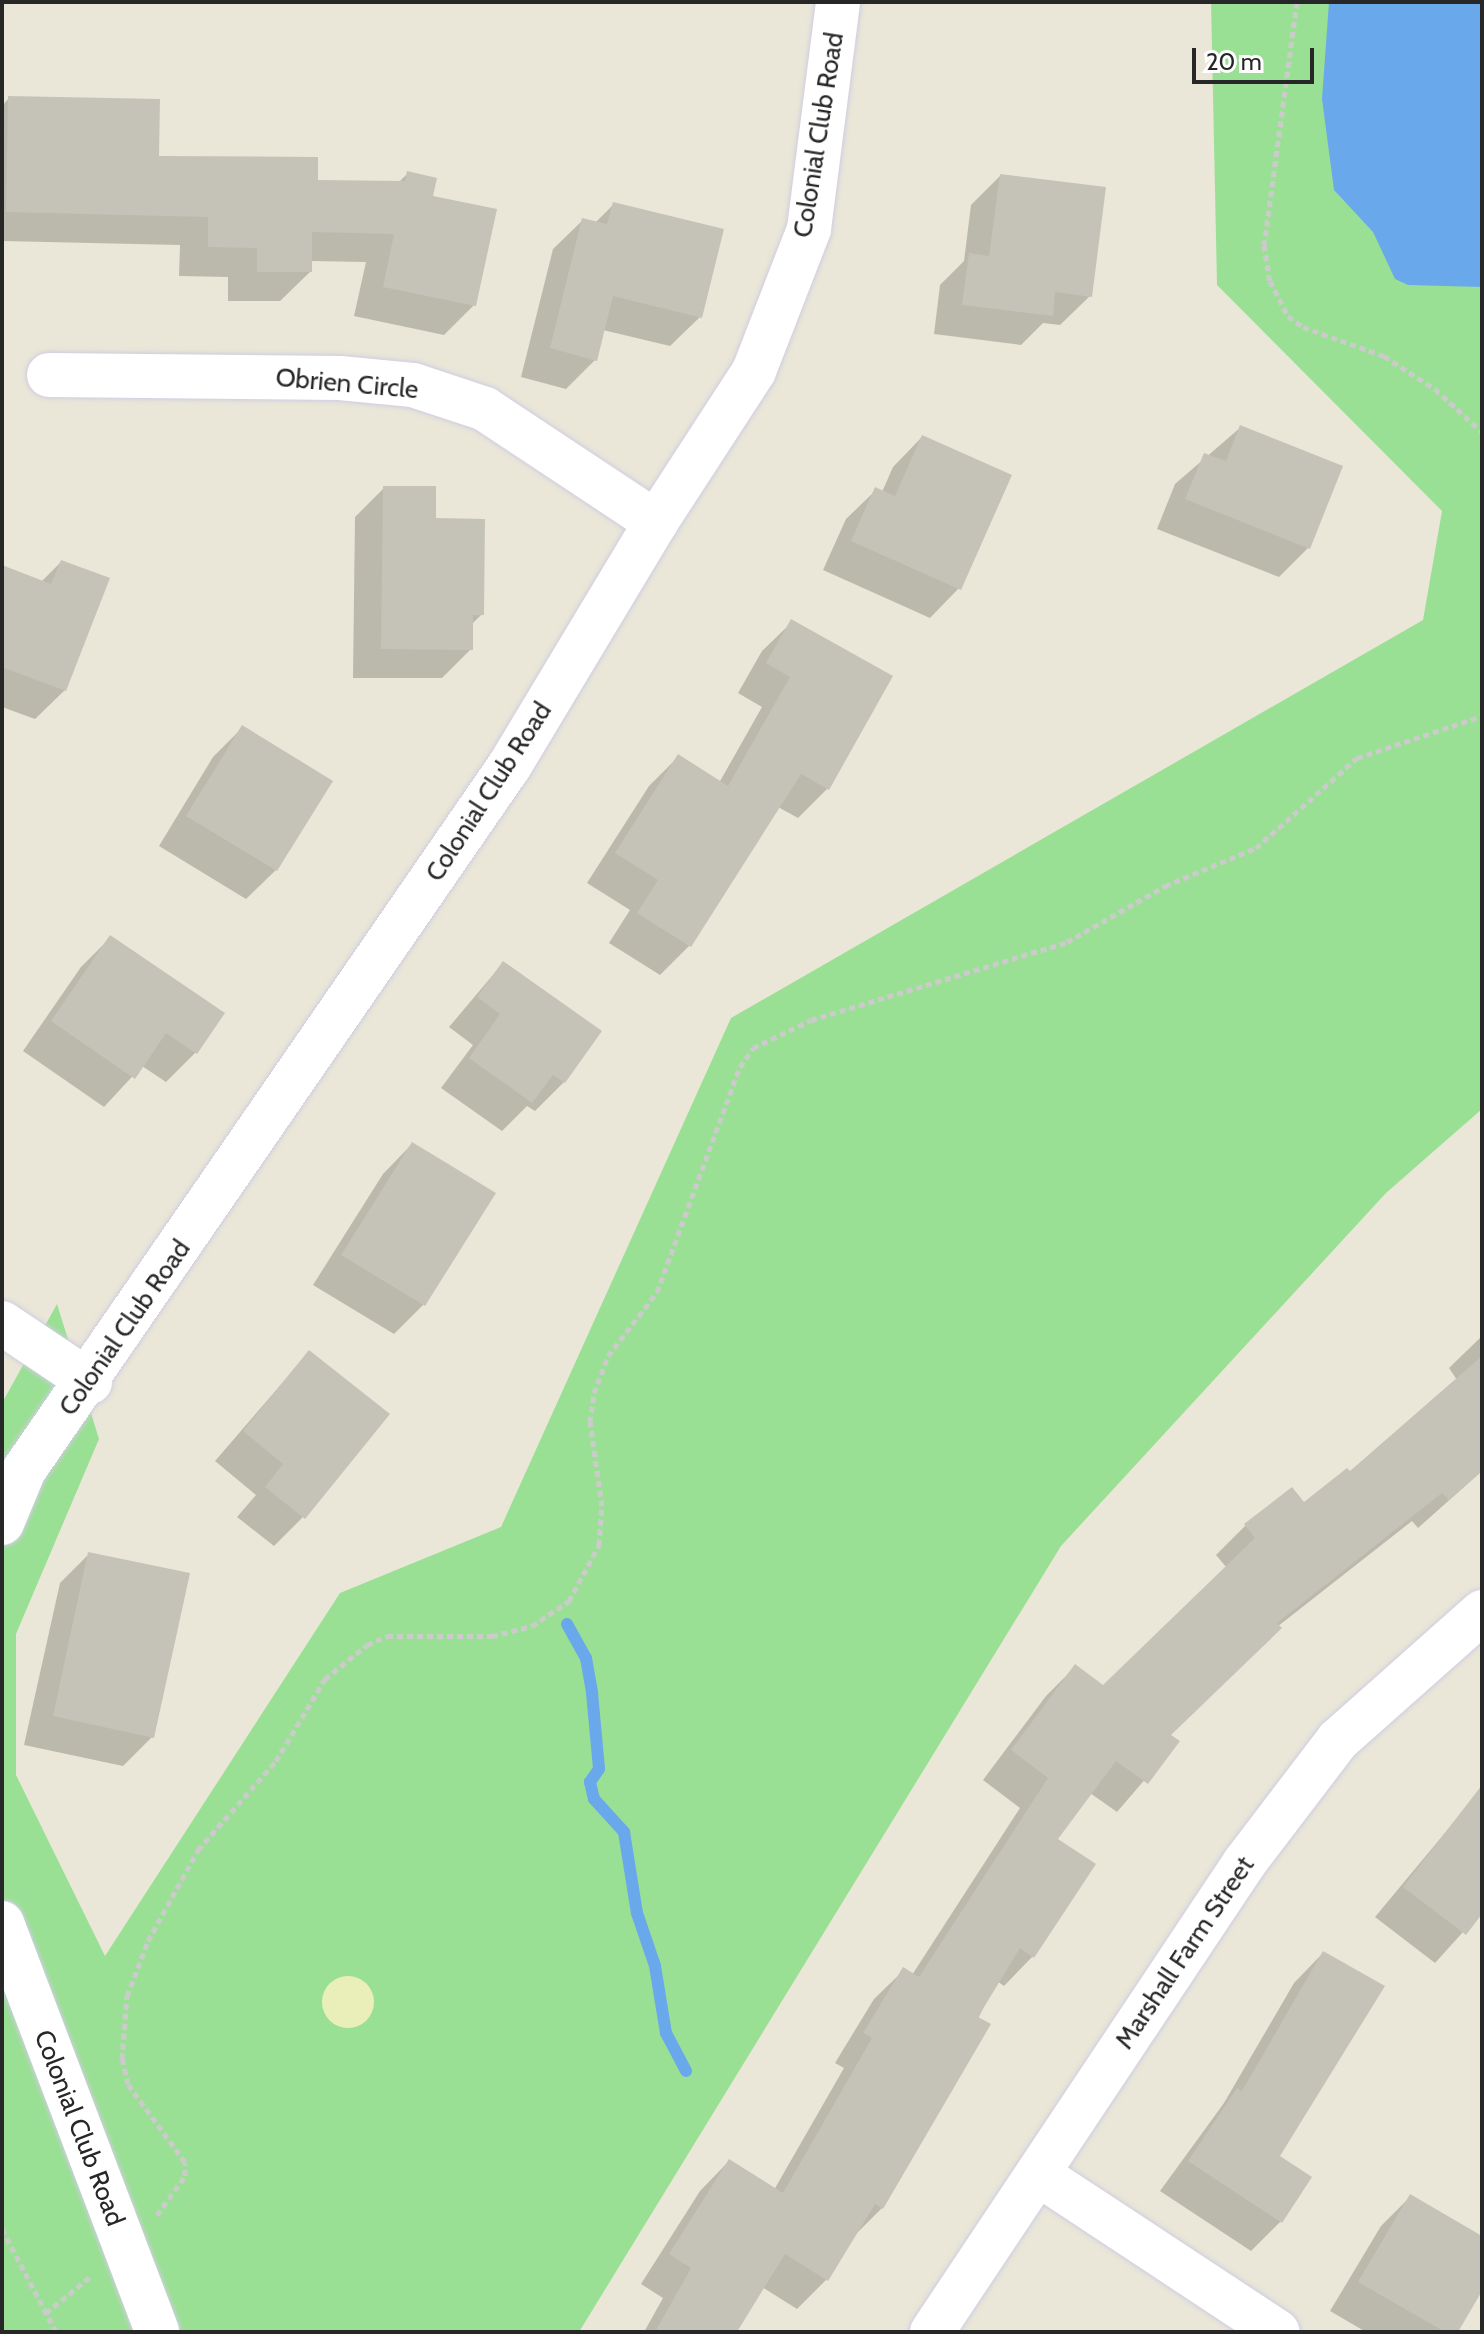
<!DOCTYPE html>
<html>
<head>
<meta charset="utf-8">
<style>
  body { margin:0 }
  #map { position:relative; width:1484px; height:2334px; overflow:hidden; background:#eae7d8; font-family:Cabin,sans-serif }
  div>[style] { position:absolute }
  .green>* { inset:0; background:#9ae094 }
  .sand>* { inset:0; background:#eaefba }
  .round { border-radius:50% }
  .water>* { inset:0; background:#6aa8ec }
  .shadow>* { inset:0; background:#0003 }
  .stream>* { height:12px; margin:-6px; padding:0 6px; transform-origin:6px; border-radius:6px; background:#6aa8ec }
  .building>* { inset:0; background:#c5c3b8 }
  .path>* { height:5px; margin-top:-2.5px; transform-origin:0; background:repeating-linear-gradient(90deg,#cbcbcb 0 6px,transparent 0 10px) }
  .roads { filter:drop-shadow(0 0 2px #cfcde0) drop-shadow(0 0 2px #cfcde0) }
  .minor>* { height:44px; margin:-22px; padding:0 22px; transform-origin:22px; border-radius:22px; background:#fff }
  span { translate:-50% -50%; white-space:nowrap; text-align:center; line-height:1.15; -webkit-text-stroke:6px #fff; paint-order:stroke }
  .street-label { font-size:26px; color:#272727 }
  .frame { position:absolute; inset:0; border:4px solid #272727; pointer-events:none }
  .scale { position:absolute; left:1192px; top:48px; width:122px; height:36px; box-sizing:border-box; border:4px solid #272727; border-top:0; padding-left:10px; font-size:24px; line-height:28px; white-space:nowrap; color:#272727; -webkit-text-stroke:6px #fff; paint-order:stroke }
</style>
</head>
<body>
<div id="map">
  <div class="green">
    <i style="clip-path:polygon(1211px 2px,1482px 2px,1482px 1109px,1386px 1193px,1061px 1546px,579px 2332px,2px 2332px,2px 1403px,57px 1304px,99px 1439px,16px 1634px,16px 1775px,105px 1956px,340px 1593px,501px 1527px,731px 1018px,1423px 620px,1442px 511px,1217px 285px)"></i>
  </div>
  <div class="sand">
    <i class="round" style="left:322px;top:1976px;width:52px;height:52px"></i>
  </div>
  <div class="water">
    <i style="clip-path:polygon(1329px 2px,1482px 2px,1482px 287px,1408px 285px,1395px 279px,1373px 232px,1334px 190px,1322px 99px)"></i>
  </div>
  <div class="shadow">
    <i style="clip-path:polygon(9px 98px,157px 158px,316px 182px,398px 183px,408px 173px,431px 197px,474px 305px,444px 335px,354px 316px,366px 262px,310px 261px,310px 272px,280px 301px,228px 301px,228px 277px,179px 276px,180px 245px,2px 241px,2px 106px)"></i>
    <i style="clip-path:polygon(1000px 176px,1090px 296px,1060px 325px,1043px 323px,1021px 345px,934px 334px,940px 285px,964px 261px,971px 205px)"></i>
    <i style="clip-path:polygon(614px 204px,700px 317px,670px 346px,603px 330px,595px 360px,566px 389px,521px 377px,553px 249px,583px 220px,595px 223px)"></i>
    <i style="clip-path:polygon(1241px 427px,1308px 548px,1279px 577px,1157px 529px,1175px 484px)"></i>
    <i style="clip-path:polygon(922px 437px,959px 588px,930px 618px,823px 570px,846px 519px,876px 490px,882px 492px,893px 467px)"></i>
    <i style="clip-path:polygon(384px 488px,434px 520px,482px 614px,471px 625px,471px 649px,442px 678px,353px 678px,355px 517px)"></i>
    <i style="clip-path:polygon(61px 562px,65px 690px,35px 719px,2px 707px,2px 567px,41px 582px)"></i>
    <i style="clip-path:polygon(792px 622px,827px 789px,798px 818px,778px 807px,690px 945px,660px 975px,609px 943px,630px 910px,587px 883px,649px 786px,678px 757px,719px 783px,762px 707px,738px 693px,762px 651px)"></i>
    <i style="clip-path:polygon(242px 728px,276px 870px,246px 899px,159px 846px,213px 757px)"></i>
    <i style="clip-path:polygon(110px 938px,222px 1014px,195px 1053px,166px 1082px,142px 1066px,104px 1107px,23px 1051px,81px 967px)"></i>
    <i style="clip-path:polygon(503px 963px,564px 1082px,535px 1111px,527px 1106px,502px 1131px,441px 1088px,473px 1045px,449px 1027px)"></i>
    <i style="clip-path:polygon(412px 1144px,493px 1193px,423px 1305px,394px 1334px,313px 1285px,383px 1174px)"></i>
    <i style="clip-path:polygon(1482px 1336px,1482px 1471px,1418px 1528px,1412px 1521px,1277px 1627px,1169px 1736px,1177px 1742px,1117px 1812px,1090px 1793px,1055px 1839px,1033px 1956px,1004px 1986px,997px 1981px,882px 2208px,853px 2237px,826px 2280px,797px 2309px,762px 2287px,735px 2332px,644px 2332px,663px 2298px,641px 2284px,700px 2191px,729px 2161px,774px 2190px,844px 2068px,835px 2063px,874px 1999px,904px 1970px,912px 1975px,1020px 1808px,983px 1780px,1046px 1696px,1075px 1667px,1103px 1688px,1227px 1568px,1216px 1555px,1246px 1525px,1303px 1504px,1350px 1474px,1457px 1380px,1449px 1368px)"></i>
    <i style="clip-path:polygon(309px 1352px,303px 1517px,274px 1546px,237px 1517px,256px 1495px,215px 1461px)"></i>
    <i style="clip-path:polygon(89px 1554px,152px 1737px,123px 1766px,24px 1745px,60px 1583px)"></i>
    <i style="clip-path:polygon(1474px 1798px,1482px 1804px,1482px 1911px,1435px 1963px,1375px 1917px)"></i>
    <i style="clip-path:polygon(1323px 1953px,1277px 2157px,1281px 2221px,1251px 2251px,1160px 2191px,1224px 2103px,1294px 1983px)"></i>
    <i style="clip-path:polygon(1410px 2197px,1482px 2239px,1482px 2287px,1456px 2332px,1366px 2332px,1330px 2311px,1381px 2226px)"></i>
  </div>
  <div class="stream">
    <i style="left:567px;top:1624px;width:39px;rotate:61deg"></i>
    <i style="left:586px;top:1658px;width:36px;rotate:80deg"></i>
    <i style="left:592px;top:1693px;width:76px;rotate:84.7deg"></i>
    <i style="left:599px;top:1769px;width:16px;rotate:125deg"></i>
    <i style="left:590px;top:1782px;width:17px;rotate:77deg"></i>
    <i style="left:594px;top:1799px;width:45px;rotate:47.7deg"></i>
    <i style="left:624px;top:1832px;width:82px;rotate:80.9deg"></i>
    <i style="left:637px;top:1913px;width:56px;rotate:71.2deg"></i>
    <i style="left:655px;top:1966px;width:68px;rotate:80.7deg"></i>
    <i style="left:666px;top:2033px;width:43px;rotate:62.2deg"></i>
  </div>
  <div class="building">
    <i style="clip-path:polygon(8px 96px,160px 99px,159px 156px,318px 157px,318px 180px,405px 181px,407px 171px,437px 178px,433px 196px,497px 209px,476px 306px,383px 287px,394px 234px,312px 232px,312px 272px,257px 272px,257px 248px,208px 247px,208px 217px,6px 212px)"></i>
    <i style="clip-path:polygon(1000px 174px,1106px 187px,1092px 297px,1055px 292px,1053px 316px,962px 305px,969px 253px,989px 256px)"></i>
    <i style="clip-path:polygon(613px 202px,724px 229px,702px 318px,613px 296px,597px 361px,550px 348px,582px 218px,607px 224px)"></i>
    <i style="clip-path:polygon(1240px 425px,1343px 466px,1310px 549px,1185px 499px,1204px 453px,1226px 461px)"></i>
    <i style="clip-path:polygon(922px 435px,1012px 475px,961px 590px,851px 541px,875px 487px,895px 496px)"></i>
    <i style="clip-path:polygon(383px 486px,436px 486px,436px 518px,485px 519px,484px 615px,473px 615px,473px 650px,381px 649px)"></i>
    <i style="clip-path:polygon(61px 560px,110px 578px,66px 691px,2px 667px,2px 565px,51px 584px)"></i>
    <i style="clip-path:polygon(791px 619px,893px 676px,829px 790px,801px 774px,691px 947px,637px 913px,658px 880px,615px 853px,678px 754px,728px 786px,790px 677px,766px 663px)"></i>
    <i style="clip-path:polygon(242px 725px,333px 781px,277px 871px,186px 816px)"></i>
    <i style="clip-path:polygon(110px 935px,225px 1013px,197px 1054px,166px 1033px,135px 1079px,51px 1021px)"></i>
    <i style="clip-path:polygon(503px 961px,602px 1031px,565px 1083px,553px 1075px,532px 1103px,469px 1058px,500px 1014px,477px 997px)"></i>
    <i style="clip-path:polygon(412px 1142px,496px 1193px,425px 1306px,341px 1255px)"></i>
    <i style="clip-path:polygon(309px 1350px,390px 1414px,305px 1519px,265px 1487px,283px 1464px,243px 1431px)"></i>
    <i style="clip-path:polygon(1482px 1356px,1482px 1471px,1449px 1500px,1442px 1493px,1277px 1623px,1282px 1628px,1171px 1735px,1180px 1741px,1148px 1784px,1116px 1761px,1058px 1839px,1096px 1864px,1034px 1958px,1020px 1948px,978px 2017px,991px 2024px,883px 2209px,875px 2204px,828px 2281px,785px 2254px,737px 2332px,655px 2332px,691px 2268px,669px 2254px,729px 2159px,783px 2193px,872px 2038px,863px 2033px,903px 1967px,919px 1977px,1048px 1778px,1011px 1750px,1075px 1664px,1103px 1685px,1255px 1538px,1244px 1524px,1292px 1487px,1304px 1502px,1347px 1468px,1350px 1471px)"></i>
    <i style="clip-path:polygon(88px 1552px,190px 1573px,154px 1738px,53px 1716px)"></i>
    <i style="clip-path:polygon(1482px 1785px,1482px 1914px,1466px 1935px,1403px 1887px)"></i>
    <i style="clip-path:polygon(1323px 1951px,1385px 1986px,1280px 2156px,1312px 2177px,1282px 2223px,1188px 2161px,1237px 2088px,1242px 2091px)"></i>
    <i style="clip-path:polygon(1410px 2194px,1482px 2236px,1482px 2291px,1458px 2332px,1445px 2332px,1358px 2282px)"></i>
  </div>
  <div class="path">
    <i style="left:1297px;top:2px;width:245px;rotate:97.7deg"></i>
    <i style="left:1264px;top:245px;width:36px;rotate:81deg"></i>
    <i style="left:1270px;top:281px;width:39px;rotate:63deg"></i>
    <i style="left:1288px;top:316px;width:19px;rotate:36deg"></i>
    <i style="left:1303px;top:327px;width:86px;rotate:19.7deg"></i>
    <i style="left:1384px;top:356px;width:61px;rotate:32.9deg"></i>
    <i style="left:1435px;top:389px;width:64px;rotate:42.5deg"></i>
    <i style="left:157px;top:2215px;width:48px;rotate:-54.3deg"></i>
    <i style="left:185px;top:2176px;width:14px;rotate:-90deg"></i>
    <i style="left:185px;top:2162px;width:97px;rotate:-126.2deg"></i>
    <i style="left:128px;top:2084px;width:26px;rotate:-103deg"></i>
    <i style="left:122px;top:2059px;width:63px;rotate:-85.5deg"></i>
    <i style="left:127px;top:1996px;width:59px;rotate:-69.1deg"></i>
    <i style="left:148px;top:1941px;width:104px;rotate:-61.2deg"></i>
    <i style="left:198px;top:1850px;width:118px;rotate:-48.8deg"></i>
    <i style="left:276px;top:1761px;width:96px;rotate:-59.1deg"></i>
    <i style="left:325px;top:1679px;width:54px;rotate:-39deg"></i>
    <i style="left:367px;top:1645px;width:22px;rotate:-24deg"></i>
    <i style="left:387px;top:1636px;width:105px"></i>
    <i style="left:492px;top:1636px;width:41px;rotate:-14deg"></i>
    <i style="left:532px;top:1626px;width:45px;rotate:-34deg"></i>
    <i style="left:569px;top:1601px;width:64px;rotate:-61.8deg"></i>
    <i style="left:599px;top:1545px;width:39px;rotate:-86deg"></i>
    <i style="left:602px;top:1506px;width:85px;rotate:-98.1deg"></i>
    <i style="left:590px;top:1422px;width:29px;rotate:-82deg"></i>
    <i style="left:594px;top:1393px;width:40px;rotate:-69deg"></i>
    <i style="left:608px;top:1356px;width:81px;rotate:-52.6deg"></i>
    <i style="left:657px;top:1292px;width:240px;rotate:-69.8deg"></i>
    <i style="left:740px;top:1067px;width:23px;rotate:-56deg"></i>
    <i style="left:753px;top:1048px;width:64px;rotate:-25.8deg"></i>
    <i style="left:811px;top:1020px;width:268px;rotate:-16.9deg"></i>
    <i style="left:1067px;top:942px;width:113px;rotate:-29.7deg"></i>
    <i style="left:1165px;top:886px;width:99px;rotate:-22.7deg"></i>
    <i style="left:1256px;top:848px;width:135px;rotate:-41.7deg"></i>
    <i style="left:1357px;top:758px;width:132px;rotate:-18.6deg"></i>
    <i style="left:2px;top:2229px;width:116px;rotate:62.3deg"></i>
    <i style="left:46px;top:2313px;width:58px;rotate:-39.4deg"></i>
  </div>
  <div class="roads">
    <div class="minor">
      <i style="left:49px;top:375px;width:291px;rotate:0.6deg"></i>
      <i style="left:340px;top:378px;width:73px;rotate:5.5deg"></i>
      <i style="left:413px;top:385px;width:76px;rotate:18.4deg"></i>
      <i style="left:485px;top:409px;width:205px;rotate:33.5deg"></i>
      <i style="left:2px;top:1323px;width:106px;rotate:33.8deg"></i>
      <i style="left:2px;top:1523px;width:57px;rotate:-67.5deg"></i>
      <i style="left:24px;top:1470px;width:856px;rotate:-55.42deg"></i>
      <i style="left:510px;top:765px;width:283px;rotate:-59deg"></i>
      <i style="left:656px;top:522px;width:180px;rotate:-57deg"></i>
      <i style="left:754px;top:371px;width:152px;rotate:-68.8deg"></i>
      <i style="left:809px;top:229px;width:229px;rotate:-82.7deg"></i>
      <i style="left:2px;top:1923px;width:437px;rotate:69.2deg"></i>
      <i style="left:1038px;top:2174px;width:287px;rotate:33.4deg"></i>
      <i style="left:932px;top:2332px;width:565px;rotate:-56.34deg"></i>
      <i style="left:1245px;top:1862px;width:153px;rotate:-52.7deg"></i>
      <i style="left:1338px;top:1740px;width:193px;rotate:-41.6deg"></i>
    </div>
  </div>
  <div class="street-label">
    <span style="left:819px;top:135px;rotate:-81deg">Colonial Club Road</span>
    <span style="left:347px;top:384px;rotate:5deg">Obrien Circle</span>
    <span style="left:489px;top:792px;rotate:-57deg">Colonial Club Road</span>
    <span style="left:125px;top:1328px;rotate:-55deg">Colonial Club Road</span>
    <span style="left:1185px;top:1953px;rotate:-56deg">Marshall Farm Street</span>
    <span style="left:79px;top:2128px;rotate:69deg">Colonial Club Road</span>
  </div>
  <div class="frame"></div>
  <div class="scale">20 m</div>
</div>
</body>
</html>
